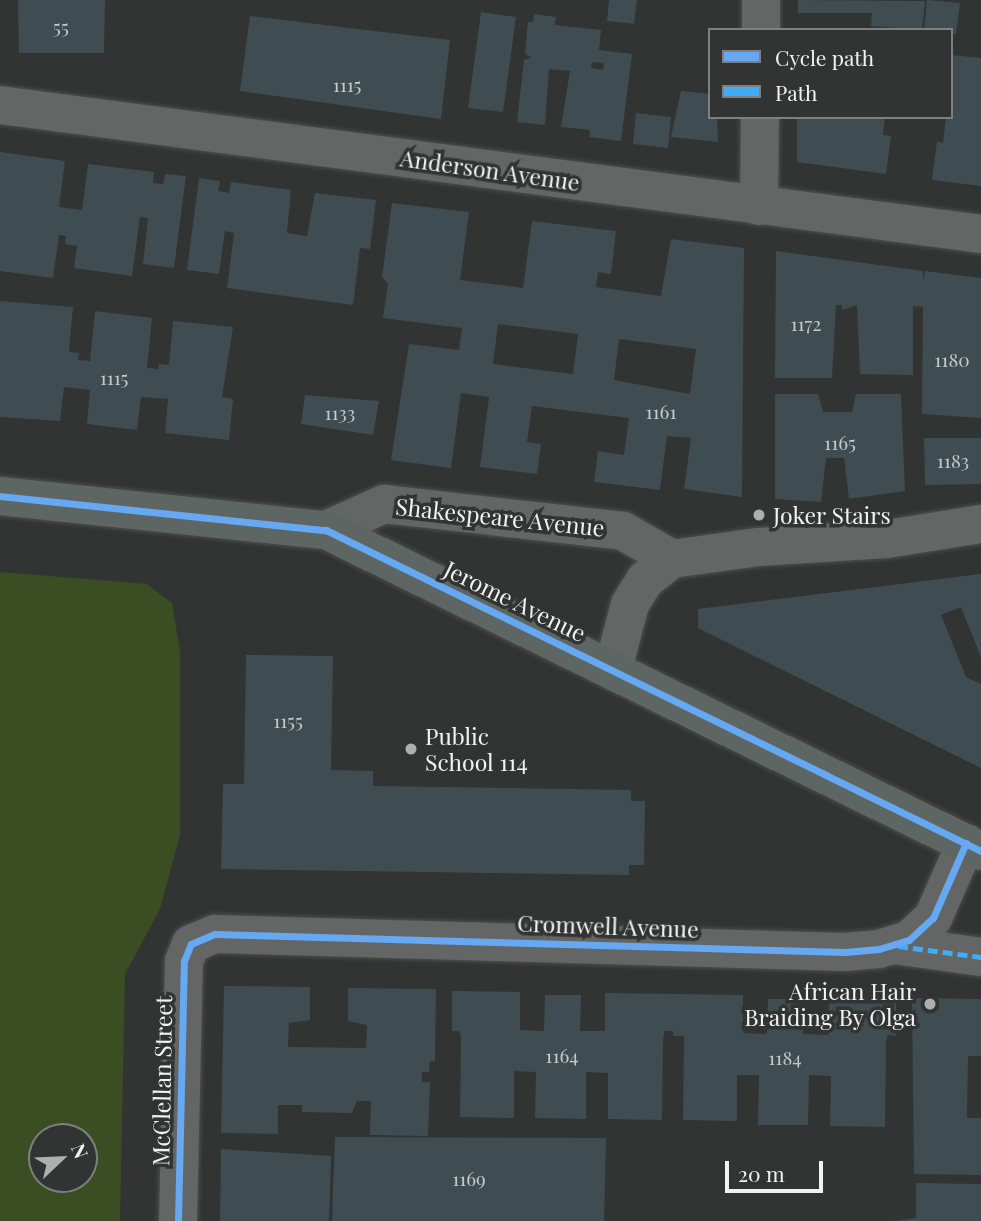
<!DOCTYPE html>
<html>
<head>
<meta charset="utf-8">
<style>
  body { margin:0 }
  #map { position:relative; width:981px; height:1221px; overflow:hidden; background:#323333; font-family:"Playfair Display",serif }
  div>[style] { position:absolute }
  .green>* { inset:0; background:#3b4e23 }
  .building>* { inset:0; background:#3f4d52 }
  .roads { filter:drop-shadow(0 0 2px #4e4e4e) drop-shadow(0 0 2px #4e4e4e) }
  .minor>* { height:38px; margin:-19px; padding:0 19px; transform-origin:19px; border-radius:19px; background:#646565 }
  .major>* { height:38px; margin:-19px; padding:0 19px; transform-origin:19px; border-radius:19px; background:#5d6663 }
  .quiet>* { height:5px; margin-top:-2.5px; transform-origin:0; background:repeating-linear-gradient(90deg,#42abf6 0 10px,transparent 0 15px) }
  .cycleway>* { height:7px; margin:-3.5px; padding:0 3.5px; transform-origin:3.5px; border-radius:3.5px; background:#66a8f1 }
  .dots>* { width:19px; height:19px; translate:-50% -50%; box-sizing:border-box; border:4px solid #313433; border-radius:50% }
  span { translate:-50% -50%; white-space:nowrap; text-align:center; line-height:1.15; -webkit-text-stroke:7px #313433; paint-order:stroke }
  .number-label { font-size:19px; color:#c4c9ca }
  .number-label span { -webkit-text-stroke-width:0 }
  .street-label { font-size:23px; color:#f1f2f2 }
  .poi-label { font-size:23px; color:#f1f2f2 }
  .left { translate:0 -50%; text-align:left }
  .right { translate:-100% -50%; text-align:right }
  .legend { position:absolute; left:708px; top:28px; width:245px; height:91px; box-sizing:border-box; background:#313433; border:2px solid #7e807f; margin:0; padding:9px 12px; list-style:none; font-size:21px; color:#f1f2f2 }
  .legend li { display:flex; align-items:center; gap:14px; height:35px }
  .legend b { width:35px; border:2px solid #7e807f }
  .north { position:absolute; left:28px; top:1123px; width:70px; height:70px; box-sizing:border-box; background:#313433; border:2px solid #7e807f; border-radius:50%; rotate:67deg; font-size:19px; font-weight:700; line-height:28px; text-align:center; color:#f1f2f2 }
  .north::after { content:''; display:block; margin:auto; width:24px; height:32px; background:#aeafaf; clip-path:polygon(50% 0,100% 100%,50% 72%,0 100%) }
  .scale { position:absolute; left:725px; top:1161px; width:98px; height:32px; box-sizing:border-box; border:4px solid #f1f2f2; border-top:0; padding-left:9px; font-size:21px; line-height:24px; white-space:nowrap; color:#f1f2f2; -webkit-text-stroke:5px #313433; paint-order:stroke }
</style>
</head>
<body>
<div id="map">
  <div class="green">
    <i style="clip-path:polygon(evenodd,0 572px,147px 584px,172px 603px,180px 651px,180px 835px,160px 909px,125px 974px,120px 1221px,0 1221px,0 572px,84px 1137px,84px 1179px,42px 1179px,42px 1137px,84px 1137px)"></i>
  </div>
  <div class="building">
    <i style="clip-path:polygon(18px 0,105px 0,104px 53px,19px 53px)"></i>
    <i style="clip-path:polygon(609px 0,637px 0,634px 24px,607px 21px)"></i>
    <i style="clip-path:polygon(798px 0,925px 1px,922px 30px,871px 26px,872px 13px,798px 13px)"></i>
    <i style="clip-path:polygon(927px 0,960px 3px,956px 34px,924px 30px)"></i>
    <i style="clip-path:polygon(481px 12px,516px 17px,503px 112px,468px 108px)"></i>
    <i style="clip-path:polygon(evenodd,534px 14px,556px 17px,555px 25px,601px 30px,599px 50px,632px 54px,621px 141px,589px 137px,590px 130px,561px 127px,570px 71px,549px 69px,545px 125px,517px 122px,524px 60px,531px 58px,525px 53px,528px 22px,533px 22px,534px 14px,592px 62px,604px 63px,603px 70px,591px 68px,592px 62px)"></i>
    <i style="clip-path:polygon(250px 16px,450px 40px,441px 119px,240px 91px)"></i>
    <i style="clip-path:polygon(951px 55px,981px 58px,981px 186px,932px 180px,937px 141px,943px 143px,946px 117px,951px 117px)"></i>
    <i style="clip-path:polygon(681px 91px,710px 94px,710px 117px,717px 117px,718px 142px,671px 137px)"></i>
    <i style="clip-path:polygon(636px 113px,671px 117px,668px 148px,633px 144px)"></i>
    <i style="clip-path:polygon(797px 117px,885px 117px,883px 135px,891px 136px,886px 174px,797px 162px)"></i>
    <i style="clip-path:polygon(0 152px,65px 161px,59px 207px,82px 210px,88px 164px,154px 172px,153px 183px,163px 184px,165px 174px,186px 176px,174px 268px,143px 264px,148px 218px,140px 217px,132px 276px,74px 268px,77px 246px,65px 244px,66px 236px,59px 235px,53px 278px,0 271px)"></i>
    <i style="clip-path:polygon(199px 178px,220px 181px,218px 191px,229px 193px,231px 182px,291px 190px,287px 233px,307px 236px,315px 193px,376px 200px,370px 249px,360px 248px,353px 305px,227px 288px,234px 233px,225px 231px,219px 274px,187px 270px)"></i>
    <i style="clip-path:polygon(evenodd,392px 203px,469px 212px,460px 280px,523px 288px,532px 221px,616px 231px,611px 274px,598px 272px,596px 287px,661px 296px,671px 239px,744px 248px,742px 497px,684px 489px,691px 438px,667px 436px,660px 490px,594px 482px,598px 451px,624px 455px,629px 418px,532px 406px,527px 442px,541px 444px,537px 474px,480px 467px,489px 397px,461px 393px,451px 468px,391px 460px,409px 344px,459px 350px,462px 328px,383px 318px,388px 283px,382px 277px,392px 203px,498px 324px,578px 334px,573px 374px,493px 364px,498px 324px,392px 203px,619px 339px,696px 349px,690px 394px,614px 380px,619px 339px)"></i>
    <i style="clip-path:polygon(776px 251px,923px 271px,923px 282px,925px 271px,981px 278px,981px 418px,922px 414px,923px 307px,913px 306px,913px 375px,860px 374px,857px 305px,842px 310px,842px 305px,836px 305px,832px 378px,775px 378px)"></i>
    <i style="clip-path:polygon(0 301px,73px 307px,69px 352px,79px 353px,78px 360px,90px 361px,95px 311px,152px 318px,147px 368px,158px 369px,159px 364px,169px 365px,173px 321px,233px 327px,222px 397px,233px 399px,229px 440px,165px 433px,168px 399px,141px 397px,137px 430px,87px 424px,90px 390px,64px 387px,60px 421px,0 417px)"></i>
    <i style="clip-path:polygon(775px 394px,818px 394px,823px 412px,852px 412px,856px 394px,901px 394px,905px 491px,849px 499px,844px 458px,826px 458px,821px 502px,775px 499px)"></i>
    <i style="clip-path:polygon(305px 395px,379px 401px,373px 435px,301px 424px)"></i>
    <i style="clip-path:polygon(924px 438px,981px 438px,981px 484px,925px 485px)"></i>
    <i style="clip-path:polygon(981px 574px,981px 657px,961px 607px,941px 615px,966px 677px,981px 684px,981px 768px,698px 628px,698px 609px)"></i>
    <i style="clip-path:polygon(246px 655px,333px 656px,331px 770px,373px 771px,373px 786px,631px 790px,631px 801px,645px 801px,644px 865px,629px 865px,629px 875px,221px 869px,223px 784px,244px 784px)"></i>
    <i style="clip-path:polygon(224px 986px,310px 987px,310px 1020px,289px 1023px,288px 1047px,366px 1048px,367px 1025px,348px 1021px,348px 988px,436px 989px,435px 1061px,430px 1061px,429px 1072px,422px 1072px,422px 1082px,430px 1082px,428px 1136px,370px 1135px,371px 1101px,357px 1101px,352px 1113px,302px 1112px,302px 1105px,278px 1105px,278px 1134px,221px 1133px)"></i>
    <i style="clip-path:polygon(452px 991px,520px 992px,520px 1030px,544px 1031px,545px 995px,581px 995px,580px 1031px,605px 1031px,605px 993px,743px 995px,743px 1033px,767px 1034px,768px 999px,803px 999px,803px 1034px,828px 1035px,829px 996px,896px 997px,896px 1036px,888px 1035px,886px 1041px,885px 1127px,830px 1126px,831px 1076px,809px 1075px,808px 1125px,758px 1125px,759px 1075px,737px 1075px,737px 1121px,683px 1120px,684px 1036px,673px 1036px,673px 1031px,665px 1031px,663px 1040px,662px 1120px,608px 1119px,608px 1073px,586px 1072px,586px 1119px,535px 1118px,536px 1072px,514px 1071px,514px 1118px,460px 1117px,461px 1037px,459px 1031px,452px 1031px)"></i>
    <i style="clip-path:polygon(912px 998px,981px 999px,981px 1056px,968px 1056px,967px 1118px,981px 1118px,981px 1175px,914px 1174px)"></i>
    <i style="clip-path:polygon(335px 1137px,606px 1138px,604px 1221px,332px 1221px)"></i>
    <i style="clip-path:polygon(221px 1149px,331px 1156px,329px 1221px,220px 1221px)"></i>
    <i style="clip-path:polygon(916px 1183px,981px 1184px,981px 1221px,894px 1221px,916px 1218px)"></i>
  </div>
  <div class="roads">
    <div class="minor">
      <i style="left:761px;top:30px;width:30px;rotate:-90deg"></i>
      <i style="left:0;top:105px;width:989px;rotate:7.49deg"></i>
      <i style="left:759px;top:206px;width:89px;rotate:-89.4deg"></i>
      <i style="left:326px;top:530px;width:64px;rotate:-24.1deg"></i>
      <i style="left:384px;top:504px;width:241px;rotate:6.4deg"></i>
      <i style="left:623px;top:531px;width:56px;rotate:29.7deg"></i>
      <i style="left:613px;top:669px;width:67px;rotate:-75.3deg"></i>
      <i style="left:630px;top:604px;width:28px;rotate:-58deg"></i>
      <i style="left:645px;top:580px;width:34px;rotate:-38deg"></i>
      <i style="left:672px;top:559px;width:88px;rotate:-7.9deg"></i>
      <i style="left:759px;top:547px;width:128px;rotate:-3.6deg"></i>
      <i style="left:887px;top:539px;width:95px;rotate:-9.1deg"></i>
      <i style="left:895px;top:945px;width:87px;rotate:7.9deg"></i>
      <i style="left:178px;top:1221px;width:260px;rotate:-88.7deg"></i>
      <i style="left:184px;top:961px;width:18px;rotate:-68deg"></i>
      <i style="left:191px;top:944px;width:26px;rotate:-23deg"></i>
      <i style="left:215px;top:934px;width:630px;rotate:1.64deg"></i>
      <i style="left:845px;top:952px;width:34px;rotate:-5deg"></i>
      <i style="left:879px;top:949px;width:31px;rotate:-17deg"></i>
      <i style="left:909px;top:940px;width:33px;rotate:-43deg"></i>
      <i style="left:933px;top:918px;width:82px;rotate:-66.3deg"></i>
    </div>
    <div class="major">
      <i style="left:0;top:496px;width:328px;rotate:6deg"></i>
      <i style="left:326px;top:530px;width:729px;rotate:26.11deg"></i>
    </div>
  </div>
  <div class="quiet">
    <i style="left:898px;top:946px;width:84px;rotate:7.5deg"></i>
  </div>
  <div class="cycleway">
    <i style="left:0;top:496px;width:328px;rotate:6deg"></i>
    <i style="left:326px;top:530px;width:729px;rotate:26.11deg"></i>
    <i style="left:178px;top:1221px;width:260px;rotate:-88.7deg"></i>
    <i style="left:184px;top:961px;width:18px;rotate:-68deg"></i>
    <i style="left:191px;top:944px;width:26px;rotate:-23deg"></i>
    <i style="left:215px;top:934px;width:630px;rotate:1.64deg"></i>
    <i style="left:845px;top:952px;width:34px;rotate:-5deg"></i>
    <i style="left:879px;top:949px;width:31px;rotate:-17deg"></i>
    <i style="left:909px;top:940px;width:33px;rotate:-43deg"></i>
    <i style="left:933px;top:918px;width:82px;rotate:-66.3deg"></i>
  </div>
  <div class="dots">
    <i style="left:759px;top:515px;background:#aeafaf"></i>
    <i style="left:411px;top:749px;background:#aeafaf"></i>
    <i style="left:930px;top:1004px;background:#aeafaf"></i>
  </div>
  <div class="number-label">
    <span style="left:61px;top:27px">55</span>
    <span style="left:347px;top:85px">1115</span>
    <span style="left:806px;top:324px">1172</span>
    <span style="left:952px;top:360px">1180</span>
    <span style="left:114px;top:378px">1115</span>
    <span style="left:661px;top:412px">1161</span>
    <span style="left:340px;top:413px">1133</span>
    <span style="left:840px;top:443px">1165</span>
    <span style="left:953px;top:461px">1183</span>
    <span style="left:288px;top:721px">1155</span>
    <span style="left:562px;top:1056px">1164</span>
    <span style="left:785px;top:1058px">1184</span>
    <span style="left:469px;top:1179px">1169</span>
  </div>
  <div class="street-label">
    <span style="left:490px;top:170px;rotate:8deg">Anderson Avenue</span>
    <span style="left:500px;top:517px;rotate:6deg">Shakespeare Avenue</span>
    <span style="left:515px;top:601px;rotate:26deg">Jerome Avenue</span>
    <span style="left:608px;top:926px;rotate:2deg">Cromwell Avenue</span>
    <span style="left:162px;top:1081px;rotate:-89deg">McClellan Street</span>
  </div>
  <div class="poi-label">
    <span class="left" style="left:773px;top:515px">Joker Stairs</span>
    <span class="left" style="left:425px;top:749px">Public<br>School 114</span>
    <span class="right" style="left:916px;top:1004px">African Hair<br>Braiding By Olga</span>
  </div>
  <ul class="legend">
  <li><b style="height:9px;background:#66a8f1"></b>Cycle path</li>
  <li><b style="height:9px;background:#42abf6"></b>Path</li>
  </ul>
  <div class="north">N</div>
  <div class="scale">20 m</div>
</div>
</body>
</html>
